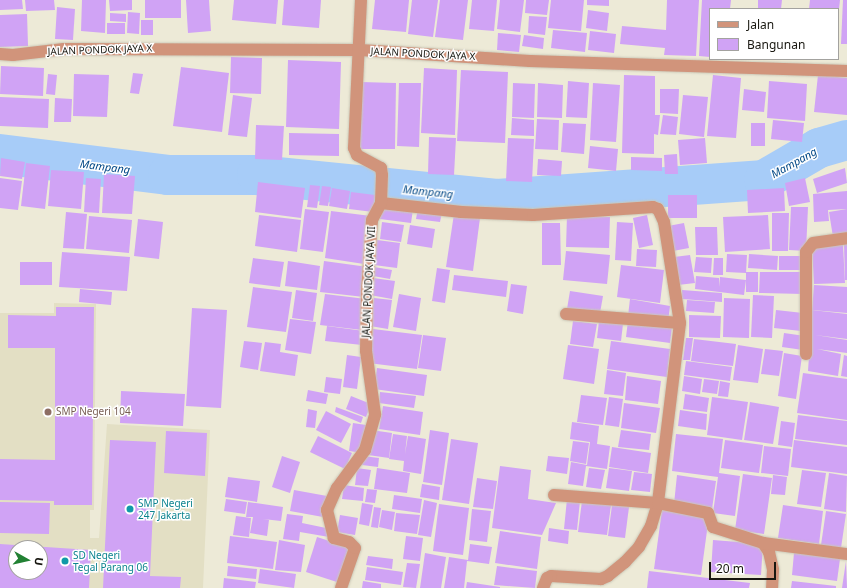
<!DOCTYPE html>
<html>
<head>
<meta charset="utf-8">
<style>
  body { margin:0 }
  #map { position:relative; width:847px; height:588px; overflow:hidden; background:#edead7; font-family:"Noto Sans",sans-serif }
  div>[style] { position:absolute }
  .built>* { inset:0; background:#e3dfc4 }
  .river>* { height:40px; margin:-20px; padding:0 20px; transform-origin:20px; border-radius:20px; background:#a7ccf8 }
  .building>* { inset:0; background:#d0a3f5 }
  .roads { filter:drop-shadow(0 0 1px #cbc8b7) drop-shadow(0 0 1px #cbc8b7) }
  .street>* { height:12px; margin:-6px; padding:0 6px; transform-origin:6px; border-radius:6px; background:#d1947b }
  .dots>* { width:11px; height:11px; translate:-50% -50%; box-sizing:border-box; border:2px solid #fff; border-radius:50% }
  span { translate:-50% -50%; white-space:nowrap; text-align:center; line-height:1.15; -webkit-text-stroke:3px #fff; paint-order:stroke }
  .street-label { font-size:10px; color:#181710 }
  .education-label { font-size:10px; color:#785e54 }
  .left { translate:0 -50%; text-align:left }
  .culture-label { font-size:10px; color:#0d838f }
  .water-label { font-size:11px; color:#014786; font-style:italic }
  .legend { position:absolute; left:709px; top:8px; width:130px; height:52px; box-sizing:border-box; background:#fff; border:1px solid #a3a29f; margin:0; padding:5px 7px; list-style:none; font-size:12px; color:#181710 }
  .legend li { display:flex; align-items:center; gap:8px; height:20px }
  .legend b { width:20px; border:1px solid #a3a29f }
  .north { position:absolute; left:8px; top:540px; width:40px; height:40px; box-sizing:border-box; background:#fff; border:1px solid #a3a29f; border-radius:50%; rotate:98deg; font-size:11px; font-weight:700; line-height:16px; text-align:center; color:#181710 }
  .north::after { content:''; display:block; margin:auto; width:14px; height:18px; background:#228133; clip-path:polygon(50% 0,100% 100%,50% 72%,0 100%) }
  .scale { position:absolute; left:709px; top:562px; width:67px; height:18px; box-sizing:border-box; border:2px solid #181710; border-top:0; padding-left:5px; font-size:12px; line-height:14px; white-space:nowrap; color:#181710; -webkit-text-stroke:3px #fff; paint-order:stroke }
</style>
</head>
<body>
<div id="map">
  <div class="built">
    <i style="clip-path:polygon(evenodd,54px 303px,96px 304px,94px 510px,90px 510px,90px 538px,99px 538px,107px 424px,210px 430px,203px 588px,0 588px,0 313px,54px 313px,54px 303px,16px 548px,40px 548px,40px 572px,16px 572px,16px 548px)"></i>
  </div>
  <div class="river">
    <i style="left:0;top:154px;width:169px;rotate:7.1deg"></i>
    <i style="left:168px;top:175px;width:89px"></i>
    <i style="left:257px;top:175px;width:241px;rotate:5.7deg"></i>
    <i style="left:497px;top:199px;width:268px;rotate:-4.1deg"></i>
    <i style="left:764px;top:180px;width:64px;rotate:-30.2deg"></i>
    <i style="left:819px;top:148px;width:29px;rotate:-16deg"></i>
  </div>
  <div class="building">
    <i style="clip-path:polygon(0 0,22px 0,23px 9px,0 10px)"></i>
    <i style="clip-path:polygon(25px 0,54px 0,55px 10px,26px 11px)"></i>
    <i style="clip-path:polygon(82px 0,106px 0,105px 33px,81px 31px)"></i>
    <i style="clip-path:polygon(109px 0,132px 0,132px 10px,110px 11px)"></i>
    <i style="clip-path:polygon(145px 0,181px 0,181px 18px,145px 18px)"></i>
    <i style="clip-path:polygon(186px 0,209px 0,211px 31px,188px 33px)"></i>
    <i style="clip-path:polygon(234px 0,278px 0,276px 24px,232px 20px)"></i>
    <i style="clip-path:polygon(284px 0,321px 0,319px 28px,282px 25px)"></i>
    <i style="clip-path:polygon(375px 0,409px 0,406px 32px,372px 29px)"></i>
    <i style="clip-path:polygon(412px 0,438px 0,433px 37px,408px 34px)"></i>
    <i style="clip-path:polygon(440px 0,468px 0,463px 40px,435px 37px)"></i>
    <i style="clip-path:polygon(472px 0,497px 0,494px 31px,469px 29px)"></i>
    <i style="clip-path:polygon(500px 0,524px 0,520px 32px,497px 29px)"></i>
    <i style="clip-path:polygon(526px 0,549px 0,547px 15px,525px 13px)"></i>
    <i style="clip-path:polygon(551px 0,584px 0,581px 31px,548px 28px)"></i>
    <i style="clip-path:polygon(587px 0,609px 0,609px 6px,587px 5px)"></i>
    <i style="clip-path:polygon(667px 0,699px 0,696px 56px,664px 55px,665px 48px,620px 44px,622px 26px,666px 30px)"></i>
    <i style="clip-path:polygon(702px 0,731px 0,730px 9px,710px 9px,710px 57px,699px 56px)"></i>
    <i style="clip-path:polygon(758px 0,782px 0,781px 9px,758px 9px)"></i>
    <i style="clip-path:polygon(810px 0,840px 0,839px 9px,809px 9px)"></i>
    <i style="clip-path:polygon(843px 0,847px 0,847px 44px,841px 44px)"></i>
    <i style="clip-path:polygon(57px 7px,75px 9px,73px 40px,55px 39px)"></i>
    <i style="clip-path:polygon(588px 10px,609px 13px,607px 31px,586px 28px)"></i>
    <i style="clip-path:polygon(128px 12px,140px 13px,139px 34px,127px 33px)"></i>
    <i style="clip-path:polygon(110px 13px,126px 14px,126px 22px,110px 21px)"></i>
    <i style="clip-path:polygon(27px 14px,28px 46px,0 47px,0 15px)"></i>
    <i style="clip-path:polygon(529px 16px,547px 17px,545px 35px,528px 33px)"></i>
    <i style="clip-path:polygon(141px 20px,153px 20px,153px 35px,141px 35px)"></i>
    <i style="clip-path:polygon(107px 23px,125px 23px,125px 34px,107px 34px)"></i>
    <i style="clip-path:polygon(553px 30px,587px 33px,585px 52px,551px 48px)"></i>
    <i style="clip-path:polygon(590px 31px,616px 34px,614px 53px,588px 50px)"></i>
    <i style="clip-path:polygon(498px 33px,521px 35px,519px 52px,497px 50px)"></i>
    <i style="clip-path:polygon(524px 35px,544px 38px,543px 49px,522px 46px)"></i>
    <i style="clip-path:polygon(231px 57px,262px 58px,261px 94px,230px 93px)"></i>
    <i style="clip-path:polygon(288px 60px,341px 62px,339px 129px,286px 127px)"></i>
    <i style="clip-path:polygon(1px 66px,44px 68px,43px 96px,0 94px)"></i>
    <i style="clip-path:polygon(181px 67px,229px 73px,222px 132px,173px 126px)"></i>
    <i style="clip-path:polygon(424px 68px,457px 70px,455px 135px,421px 133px)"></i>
    <i style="clip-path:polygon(461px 70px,508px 72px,505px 143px,457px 141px)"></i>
    <i style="clip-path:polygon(133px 73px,143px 74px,139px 94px,130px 93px)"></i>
    <i style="clip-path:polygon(48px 74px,57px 75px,55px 95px,46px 94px)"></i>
    <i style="clip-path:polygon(74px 74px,109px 75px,107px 117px,73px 116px)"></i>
    <i style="clip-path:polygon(624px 75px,655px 76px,655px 115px,660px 115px,658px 135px,654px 134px,654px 154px,622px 153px)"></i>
    <i style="clip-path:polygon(713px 75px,741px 78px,736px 138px,707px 136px)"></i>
    <i style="clip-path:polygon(818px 75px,847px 78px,847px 115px,814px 112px)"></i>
    <i style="clip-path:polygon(568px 81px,589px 83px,587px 118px,566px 117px)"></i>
    <i style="clip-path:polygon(769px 81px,807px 84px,805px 121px,767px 118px)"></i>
    <i style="clip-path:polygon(361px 82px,396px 83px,395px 149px,360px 149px)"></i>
    <i style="clip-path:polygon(399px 83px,421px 83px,419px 147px,397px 146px)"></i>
    <i style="clip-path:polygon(513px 83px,535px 84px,534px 118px,512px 117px)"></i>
    <i style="clip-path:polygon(538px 83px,563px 85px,562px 118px,537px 117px)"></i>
    <i style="clip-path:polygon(593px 83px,620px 85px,616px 142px,590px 140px)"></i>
    <i style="clip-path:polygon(660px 89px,679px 89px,678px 114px,660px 113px)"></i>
    <i style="clip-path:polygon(744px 89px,766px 92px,764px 112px,742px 110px)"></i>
    <i style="clip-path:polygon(233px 95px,252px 98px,247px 137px,228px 135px)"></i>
    <i style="clip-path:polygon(683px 95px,708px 97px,704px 137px,679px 134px)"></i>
    <i style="clip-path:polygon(0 97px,49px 99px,48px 128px,0 126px)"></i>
    <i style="clip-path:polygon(55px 98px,72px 99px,71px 122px,54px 122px)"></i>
    <i style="clip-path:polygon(663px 115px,678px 117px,676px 135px,660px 134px)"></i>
    <i style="clip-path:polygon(512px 118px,534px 120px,534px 136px,511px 135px)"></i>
    <i style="clip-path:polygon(537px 119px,559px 120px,558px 150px,535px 149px)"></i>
    <i style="clip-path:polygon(773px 120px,804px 123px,802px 142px,771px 139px)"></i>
    <i style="clip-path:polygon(563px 123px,586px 124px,584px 154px,561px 152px)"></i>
    <i style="clip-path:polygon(751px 123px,765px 123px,765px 146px,751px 146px)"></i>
    <i style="clip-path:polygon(256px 125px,284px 126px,282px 160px,255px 159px)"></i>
    <i style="clip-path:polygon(289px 133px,339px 134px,339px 156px,289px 155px)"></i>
    <i style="clip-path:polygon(429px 137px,456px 138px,454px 175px,428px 174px)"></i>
    <i style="clip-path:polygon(508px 138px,534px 139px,532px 182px,506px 181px)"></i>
    <i style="clip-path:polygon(705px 138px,707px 163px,680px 165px,678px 140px)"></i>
    <i style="clip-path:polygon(590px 146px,618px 149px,616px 171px,588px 168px)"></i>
    <i style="clip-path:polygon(677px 154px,678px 174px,665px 174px,664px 155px)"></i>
    <i style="clip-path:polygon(631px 157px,662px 158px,662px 171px,631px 170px)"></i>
    <i style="clip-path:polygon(1px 158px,25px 162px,22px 179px,0 176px)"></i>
    <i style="clip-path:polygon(538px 159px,562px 161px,561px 176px,537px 175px)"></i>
    <i style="clip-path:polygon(26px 163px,50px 166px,45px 209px,21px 206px)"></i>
    <i style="clip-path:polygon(845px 168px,847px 183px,817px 193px,813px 179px)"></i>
    <i style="clip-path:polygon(51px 170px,84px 172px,81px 209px,48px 206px)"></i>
    <i style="clip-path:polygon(104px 174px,135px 176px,132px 214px,102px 213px)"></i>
    <i style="clip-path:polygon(0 178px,22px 181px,18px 210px,0 208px)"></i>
    <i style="clip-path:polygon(86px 178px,101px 179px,99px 213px,84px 212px)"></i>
    <i style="clip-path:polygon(805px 178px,810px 202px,789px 206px,785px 183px)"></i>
    <i style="clip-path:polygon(258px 182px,305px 188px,301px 218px,255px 212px)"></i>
    <i style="clip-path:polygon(310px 185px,320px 186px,317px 208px,307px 207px)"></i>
    <i style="clip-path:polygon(322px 186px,331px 187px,328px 206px,319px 205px)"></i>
    <i style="clip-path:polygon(332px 188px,350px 191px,347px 209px,329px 206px)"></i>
    <i style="clip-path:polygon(784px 188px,785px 211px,748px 213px,747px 190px)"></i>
    <i style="clip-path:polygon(847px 191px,847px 209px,828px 210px,829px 221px,814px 222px,813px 194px)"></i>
    <i style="clip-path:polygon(351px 192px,375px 195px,373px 212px,349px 209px)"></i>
    <i style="clip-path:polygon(668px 195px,697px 195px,697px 218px,668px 218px)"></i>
    <i style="clip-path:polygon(382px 205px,413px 209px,411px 223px,380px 219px)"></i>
    <i style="clip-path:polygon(791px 207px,808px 207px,806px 251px,789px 250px)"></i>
    <i style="clip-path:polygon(418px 208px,442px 212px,440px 222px,416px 219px)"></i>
    <i style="clip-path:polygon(305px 209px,329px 212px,323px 252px,300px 249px)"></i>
    <i style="clip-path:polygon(847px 209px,847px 235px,833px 237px,829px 212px)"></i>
    <i style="clip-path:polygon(331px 211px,371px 216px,364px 264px,325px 258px)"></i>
    <i style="clip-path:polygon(66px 212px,87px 214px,84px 249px,63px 248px)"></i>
    <i style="clip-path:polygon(772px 213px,789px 213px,788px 251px,772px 251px)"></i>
    <i style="clip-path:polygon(454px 214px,480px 218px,473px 271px,446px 267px)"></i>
    <i style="clip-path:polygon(259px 215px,301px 220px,297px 252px,255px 246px)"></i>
    <i style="clip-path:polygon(567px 215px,610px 217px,609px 248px,566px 247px)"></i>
    <i style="clip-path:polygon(647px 215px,653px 245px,639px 248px,633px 218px)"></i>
    <i style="clip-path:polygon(768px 215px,770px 249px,725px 252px,723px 217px)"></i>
    <i style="clip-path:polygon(89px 216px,132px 220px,129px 253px,86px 249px)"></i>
    <i style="clip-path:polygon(138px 219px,163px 222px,159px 259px,134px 256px)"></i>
    <i style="clip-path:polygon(382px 222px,404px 225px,401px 242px,380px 239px)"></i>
    <i style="clip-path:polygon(617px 222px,633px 223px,631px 261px,615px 260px)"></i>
    <i style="clip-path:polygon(542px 223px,560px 223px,561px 265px,542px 265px)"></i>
    <i style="clip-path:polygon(684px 223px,689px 248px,673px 251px,668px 226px)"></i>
    <i style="clip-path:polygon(410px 225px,435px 229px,432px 248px,407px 244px)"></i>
    <i style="clip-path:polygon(695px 227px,717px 227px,718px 255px,696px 255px)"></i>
    <i style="clip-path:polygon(377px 240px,400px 243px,397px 268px,374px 265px)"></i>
    <i style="clip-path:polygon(844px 244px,847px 244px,847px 280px,845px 280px)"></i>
    <i style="clip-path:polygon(843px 245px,845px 283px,814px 284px,812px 247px)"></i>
    <i style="clip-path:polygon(637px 249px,657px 250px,656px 267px,636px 266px)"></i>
    <i style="clip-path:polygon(566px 251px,610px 255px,607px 284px,563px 280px)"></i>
    <i style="clip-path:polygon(62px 252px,130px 257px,127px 291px,59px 287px)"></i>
    <i style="clip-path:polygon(727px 254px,747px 255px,746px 273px,726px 272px)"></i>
    <i style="clip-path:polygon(749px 254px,778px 256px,777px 270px,748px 268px)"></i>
    <i style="clip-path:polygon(690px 255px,695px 283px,678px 285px,674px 257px)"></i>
    <i style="clip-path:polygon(779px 256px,804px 256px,804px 270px,779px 270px)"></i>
    <i style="clip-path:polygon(696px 257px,712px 258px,711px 273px,694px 272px)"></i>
    <i style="clip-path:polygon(253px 258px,284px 262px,280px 287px,249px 283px)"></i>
    <i style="clip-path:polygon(714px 258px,723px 258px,723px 275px,713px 275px)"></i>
    <i style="clip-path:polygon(288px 261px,320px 266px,317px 290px,285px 286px)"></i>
    <i style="clip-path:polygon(324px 261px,368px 267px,364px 297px,320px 292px)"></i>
    <i style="clip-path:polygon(20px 262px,52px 262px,52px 285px,20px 285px)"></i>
    <i style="clip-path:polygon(621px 265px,664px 270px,660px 303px,617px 297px)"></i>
    <i style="clip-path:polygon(374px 267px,392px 270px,390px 279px,373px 276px)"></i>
    <i style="clip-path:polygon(437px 268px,450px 270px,445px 303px,432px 301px)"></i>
    <i style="clip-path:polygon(746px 272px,758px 272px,758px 292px,746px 292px)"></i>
    <i style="clip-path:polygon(760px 272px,804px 272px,803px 294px,759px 293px)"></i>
    <i style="clip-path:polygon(454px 275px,508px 281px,506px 297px,452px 290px)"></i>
    <i style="clip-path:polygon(696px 276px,719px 278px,719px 287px,720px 277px,746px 280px,744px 295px,695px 289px)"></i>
    <i style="clip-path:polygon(373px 278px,395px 281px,392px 299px,370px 295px)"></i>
    <i style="clip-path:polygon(511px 284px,527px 286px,523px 314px,507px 311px)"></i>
    <i style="clip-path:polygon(814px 285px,847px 287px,847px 313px,812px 310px)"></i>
    <i style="clip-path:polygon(253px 287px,292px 292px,286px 332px,247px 327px)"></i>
    <i style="clip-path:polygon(80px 289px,112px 292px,111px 305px,79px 302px)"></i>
    <i style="clip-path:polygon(296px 290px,317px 293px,313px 321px,292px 318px)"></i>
    <i style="clip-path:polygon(682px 290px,722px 293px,722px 302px,682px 299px)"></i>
    <i style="clip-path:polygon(570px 291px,603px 296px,600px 313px,567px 309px)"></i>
    <i style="clip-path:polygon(325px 294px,366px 299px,362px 330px,320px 325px)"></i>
    <i style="clip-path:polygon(399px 294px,421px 298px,416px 331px,393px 327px)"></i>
    <i style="clip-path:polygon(753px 295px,774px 296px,772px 338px,751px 337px)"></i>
    <i style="clip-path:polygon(374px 298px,392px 300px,388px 329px,370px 326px)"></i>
    <i style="clip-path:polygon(724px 298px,750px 299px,749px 338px,723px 337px)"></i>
    <i style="clip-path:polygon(630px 299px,670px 306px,668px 322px,628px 316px)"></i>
    <i style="clip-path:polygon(687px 300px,715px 302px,714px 313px,686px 311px)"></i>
    <i style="clip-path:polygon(56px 307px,94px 307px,92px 505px,54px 505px,54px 501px,0 500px,0 459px,55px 460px,55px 348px,8px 348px,8px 315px,56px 316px)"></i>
    <i style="clip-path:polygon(192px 308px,227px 310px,221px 408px,186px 406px)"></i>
    <i style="clip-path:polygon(776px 310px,803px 313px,801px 331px,774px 328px)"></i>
    <i style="clip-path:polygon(812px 310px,847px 314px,847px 339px,815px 335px,847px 340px,847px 353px,817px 349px,841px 354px,838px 376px,808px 371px)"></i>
    <i style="clip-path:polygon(689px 315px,721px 316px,720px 338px,689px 337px)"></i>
    <i style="clip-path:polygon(290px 319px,316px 322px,311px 354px,285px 350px)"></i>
    <i style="clip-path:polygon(573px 321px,597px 324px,593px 347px,570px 344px)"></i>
    <i style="clip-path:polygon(599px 321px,623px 324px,621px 341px,597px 338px)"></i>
    <i style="clip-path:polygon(628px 321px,672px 327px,670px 343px,626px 337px)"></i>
    <i style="clip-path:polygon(327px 326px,364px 331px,362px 345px,325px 341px)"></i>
    <i style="clip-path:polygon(373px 329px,422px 335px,417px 369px,368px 363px)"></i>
    <i style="clip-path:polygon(784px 333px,805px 336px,803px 350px,782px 347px)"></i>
    <i style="clip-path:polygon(423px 335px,446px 338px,441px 371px,418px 368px)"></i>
    <i style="clip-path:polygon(686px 338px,693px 338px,690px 360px,683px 360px)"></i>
    <i style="clip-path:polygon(694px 339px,736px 344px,733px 366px,691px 361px)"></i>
    <i style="clip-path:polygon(244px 341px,262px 343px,258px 370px,240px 367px)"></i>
    <i style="clip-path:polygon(611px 341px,670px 349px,667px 377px,607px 369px)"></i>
    <i style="clip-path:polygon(265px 342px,281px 344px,280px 352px,298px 355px,295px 376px,260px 371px)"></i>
    <i style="clip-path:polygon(568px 345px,599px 349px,594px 384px,563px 379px)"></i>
    <i style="clip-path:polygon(738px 345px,763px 349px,758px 383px,733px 380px)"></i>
    <i style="clip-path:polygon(765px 349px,783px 351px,779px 376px,761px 374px)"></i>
    <i style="clip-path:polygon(784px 353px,802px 356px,796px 399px,778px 396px)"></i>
    <i style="clip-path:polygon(347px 355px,361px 357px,357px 389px,343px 387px)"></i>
    <i style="clip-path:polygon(844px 355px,847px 356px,847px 377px,841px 376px)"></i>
    <i style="clip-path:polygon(686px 361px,732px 367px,730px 381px,684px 375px)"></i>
    <i style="clip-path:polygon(377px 368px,427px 375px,424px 396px,374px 389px)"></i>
    <i style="clip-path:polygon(607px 370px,626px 373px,623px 396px,604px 394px)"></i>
    <i style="clip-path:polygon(803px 373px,847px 379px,847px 420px,797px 413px)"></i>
    <i style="clip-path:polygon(627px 376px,661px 381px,658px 404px,625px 400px)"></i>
    <i style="clip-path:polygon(684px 376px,702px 379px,700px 394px,682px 391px)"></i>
    <i style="clip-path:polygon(326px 377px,342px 379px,340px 394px,324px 392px)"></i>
    <i style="clip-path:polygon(704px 379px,719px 381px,717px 394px,702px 392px)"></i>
    <i style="clip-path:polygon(720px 381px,730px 383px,728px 397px,718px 396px)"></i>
    <i style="clip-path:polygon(308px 390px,328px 394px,326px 404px,306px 401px)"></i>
    <i style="clip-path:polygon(121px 391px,185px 394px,183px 426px,120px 423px)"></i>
    <i style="clip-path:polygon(380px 392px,416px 396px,414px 408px,379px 403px)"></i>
    <i style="clip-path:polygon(685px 394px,709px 398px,707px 412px,683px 409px)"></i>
    <i style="clip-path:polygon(581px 395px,607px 398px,603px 425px,577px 422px)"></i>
    <i style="clip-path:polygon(351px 396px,371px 404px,366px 417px,346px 409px)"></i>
    <i style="clip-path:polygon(609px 397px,623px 399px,619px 427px,605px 425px)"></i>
    <i style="clip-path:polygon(712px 397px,748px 402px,742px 440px,707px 435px)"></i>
    <i style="clip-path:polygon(750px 402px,779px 407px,773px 444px,744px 440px)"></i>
    <i style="clip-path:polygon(624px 403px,660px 408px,656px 433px,621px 428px)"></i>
    <i style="clip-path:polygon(383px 406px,423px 412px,420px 435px,379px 429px)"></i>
    <i style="clip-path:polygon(336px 407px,363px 417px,361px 423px,335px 412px)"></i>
    <i style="clip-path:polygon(308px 409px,317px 411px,315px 428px,306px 427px)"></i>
    <i style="clip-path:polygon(680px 410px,707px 414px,706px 430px,678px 426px)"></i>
    <i style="clip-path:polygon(326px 411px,351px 424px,341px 443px,316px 430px)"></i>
    <i style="clip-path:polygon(798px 415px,847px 421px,847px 445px,795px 439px)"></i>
    <i style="clip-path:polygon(781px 421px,795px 423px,792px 447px,778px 445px)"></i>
    <i style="clip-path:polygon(572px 422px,599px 426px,597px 444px,610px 446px,607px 469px,586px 466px,583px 486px,568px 484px,571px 462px,587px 465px,590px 442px,570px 439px)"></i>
    <i style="clip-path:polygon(353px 423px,366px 425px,362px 453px,349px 451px)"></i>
    <i style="clip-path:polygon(371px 430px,392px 433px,389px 458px,368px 455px)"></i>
    <i style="clip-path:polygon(430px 430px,449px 433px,442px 485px,423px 482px)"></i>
    <i style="clip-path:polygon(621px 430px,651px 434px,649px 450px,618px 447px)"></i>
    <i style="clip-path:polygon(166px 431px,207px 433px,205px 476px,164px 473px)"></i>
    <i style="clip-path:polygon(393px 434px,407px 436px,405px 454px,408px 436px,426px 439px,421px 474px,403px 471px,404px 461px,389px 459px)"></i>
    <i style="clip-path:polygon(676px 434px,723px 439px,719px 473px,740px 476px,735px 516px,713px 513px,718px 477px,672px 471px)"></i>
    <i style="clip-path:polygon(318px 436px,352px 453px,345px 469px,310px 452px)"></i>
    <i style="clip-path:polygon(451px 439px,478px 443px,469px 504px,442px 500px)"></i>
    <i style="clip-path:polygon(110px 440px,156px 442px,150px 576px,181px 577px,180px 588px,103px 588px)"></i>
    <i style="clip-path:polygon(725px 440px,763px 445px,759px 473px,721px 468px)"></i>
    <i style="clip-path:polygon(794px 440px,847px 447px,847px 474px,791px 467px)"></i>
    <i style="clip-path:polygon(573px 441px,589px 443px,586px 464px,570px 461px)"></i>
    <i style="clip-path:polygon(764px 446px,791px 449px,788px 476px,761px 473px)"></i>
    <i style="clip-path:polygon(612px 447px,651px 453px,648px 473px,609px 467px)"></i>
    <i style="clip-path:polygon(282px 456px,300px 462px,290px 493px,272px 487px)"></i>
    <i style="clip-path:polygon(363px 456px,379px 458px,378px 467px,362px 465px)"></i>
    <i style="clip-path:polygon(548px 456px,569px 458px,567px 474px,546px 471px)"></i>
    <i style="clip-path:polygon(500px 466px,531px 470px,528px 499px,556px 503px,542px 535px,492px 528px)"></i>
    <i style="clip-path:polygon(357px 468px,371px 470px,368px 486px,355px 485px)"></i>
    <i style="clip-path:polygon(377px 468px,410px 473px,407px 493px,374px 489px)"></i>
    <i style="clip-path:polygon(589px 468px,605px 470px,601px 489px,586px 487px)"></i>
    <i style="clip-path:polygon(609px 468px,632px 471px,629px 491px,606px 488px)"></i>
    <i style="clip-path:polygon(802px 470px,826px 473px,821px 507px,797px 504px)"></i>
    <i style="clip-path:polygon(634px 472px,652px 474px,650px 492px,631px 490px)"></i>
    <i style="clip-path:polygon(829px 473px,847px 476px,846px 512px,824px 509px)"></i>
    <i style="clip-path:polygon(743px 474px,772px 478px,764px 534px,735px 530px)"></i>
    <i style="clip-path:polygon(677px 475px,716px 481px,712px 509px,674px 504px)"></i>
    <i style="clip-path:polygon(773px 475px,787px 477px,785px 495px,771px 494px)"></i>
    <i style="clip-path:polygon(228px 477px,260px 481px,257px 502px,225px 497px)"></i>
    <i style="clip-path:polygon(477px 478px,497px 481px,493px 509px,473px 507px)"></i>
    <i style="clip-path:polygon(422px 484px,440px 487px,439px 500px,420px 497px)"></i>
    <i style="clip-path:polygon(344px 485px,364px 488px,363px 501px,342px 499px)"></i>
    <i style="clip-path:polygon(367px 489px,377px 490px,375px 503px,365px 502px)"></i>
    <i style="clip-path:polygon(294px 490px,327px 496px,323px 517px,290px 511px)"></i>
    <i style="clip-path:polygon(394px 495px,422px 499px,420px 513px,392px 509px)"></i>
    <i style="clip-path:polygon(226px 499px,247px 502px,245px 514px,224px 511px)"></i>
    <i style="clip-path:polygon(567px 499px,580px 501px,577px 530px,564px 529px)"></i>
    <i style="clip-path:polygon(424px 500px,437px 503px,431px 537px,418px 535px)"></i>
    <i style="clip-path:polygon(582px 501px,611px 505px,607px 535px,578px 532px)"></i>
    <i style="clip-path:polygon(0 502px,50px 503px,49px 534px,0 533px)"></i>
    <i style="clip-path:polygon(248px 502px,283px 507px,281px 521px,263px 519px,269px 520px,267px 536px,250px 533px,253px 517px,246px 517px)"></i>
    <i style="clip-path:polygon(362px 503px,373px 505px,369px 526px,359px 524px)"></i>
    <i style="clip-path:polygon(439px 504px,469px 508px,463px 555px,433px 551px)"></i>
    <i style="clip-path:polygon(612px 505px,629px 507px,625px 538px,608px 536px)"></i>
    <i style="clip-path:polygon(783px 505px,823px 511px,819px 544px,778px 538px)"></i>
    <i style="clip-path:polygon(374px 507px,381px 508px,378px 528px,371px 527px)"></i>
    <i style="clip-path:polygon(472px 509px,491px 511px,487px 542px,469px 540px)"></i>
    <i style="clip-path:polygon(382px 510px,395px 512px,392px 530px,379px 527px)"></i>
    <i style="clip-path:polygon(662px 510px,709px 516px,701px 575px,654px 569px)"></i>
    <i style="clip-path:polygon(826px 511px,846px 514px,841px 548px,821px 545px)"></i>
    <i style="clip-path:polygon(396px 513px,420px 515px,417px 534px,394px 531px)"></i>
    <i style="clip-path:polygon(287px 514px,303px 516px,302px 523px,331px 529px,329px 537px,300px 532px,299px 541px,283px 539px)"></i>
    <i style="clip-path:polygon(340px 515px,358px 518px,355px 535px,337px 532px)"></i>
    <i style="clip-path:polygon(236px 516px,251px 518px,249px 537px,233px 535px)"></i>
    <i style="clip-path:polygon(549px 528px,569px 531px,568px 544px,548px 541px)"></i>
    <i style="clip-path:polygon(500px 531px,541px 537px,537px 569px,495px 563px)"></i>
    <i style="clip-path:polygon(230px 536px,277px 542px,273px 569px,227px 563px)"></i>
    <i style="clip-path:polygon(406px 536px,423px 538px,420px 561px,403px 559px)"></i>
    <i style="clip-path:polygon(317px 537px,351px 548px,340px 583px,306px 572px)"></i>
    <i style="clip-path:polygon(279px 540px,305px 545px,301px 572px,275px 570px)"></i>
    <i style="clip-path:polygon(713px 540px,763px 544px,761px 575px,711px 572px)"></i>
    <i style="clip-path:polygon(evenodd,0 544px,91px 550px,89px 588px,0 588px,0 544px,16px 548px,40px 548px,40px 572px,16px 572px,16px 548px)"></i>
    <i style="clip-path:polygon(470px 544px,492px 547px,489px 564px,467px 561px,464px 588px,444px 588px,449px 557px,468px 560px)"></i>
    <i style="clip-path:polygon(425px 553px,446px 557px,441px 588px,420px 588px)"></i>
    <i style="clip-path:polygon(794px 553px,840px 559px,837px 581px,792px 575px)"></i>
    <i style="clip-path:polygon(368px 556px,393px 559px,392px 569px,366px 565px)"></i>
    <i style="clip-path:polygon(846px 561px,847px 588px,842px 588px)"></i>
    <i style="clip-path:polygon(407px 563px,420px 564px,416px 588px,403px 587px)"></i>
    <i style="clip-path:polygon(228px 566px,257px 569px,256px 579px,227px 576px)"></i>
    <i style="clip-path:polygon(497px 566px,537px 571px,535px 588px,494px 585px)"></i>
    <i style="clip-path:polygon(367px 567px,403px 572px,401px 585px,365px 580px)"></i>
    <i style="clip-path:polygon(260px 569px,296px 574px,294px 588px,258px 583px)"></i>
    <i style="clip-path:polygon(649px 571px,750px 583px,749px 588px,647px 588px)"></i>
    <i style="clip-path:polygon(224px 578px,256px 582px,255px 588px,223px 588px)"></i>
    <i style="clip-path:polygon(363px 581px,381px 584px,381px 588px,362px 588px)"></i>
    <i style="clip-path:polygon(792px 581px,836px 586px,836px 588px,791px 588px)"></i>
    <i style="clip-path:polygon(467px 582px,500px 587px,500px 588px,466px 588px)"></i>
  </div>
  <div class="roads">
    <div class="street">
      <i style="left:0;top:54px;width:13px;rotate:4deg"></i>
      <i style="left:13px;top:55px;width:51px;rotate:-6.7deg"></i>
      <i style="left:64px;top:49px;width:296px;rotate:0.2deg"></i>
      <i style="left:360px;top:50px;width:170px;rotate:3.7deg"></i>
      <i style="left:530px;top:61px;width:317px;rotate:1.8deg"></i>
      <i style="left:381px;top:203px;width:81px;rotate:6.4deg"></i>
      <i style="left:461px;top:212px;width:72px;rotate:2.4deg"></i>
      <i style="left:533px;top:215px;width:120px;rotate:-3.8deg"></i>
      <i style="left:653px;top:207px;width:5px;rotate:22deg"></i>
      <i style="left:658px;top:209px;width:14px;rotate:65deg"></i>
      <i style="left:664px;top:222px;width:102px;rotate:81deg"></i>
      <i style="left:680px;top:323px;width:181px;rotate:97deg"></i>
      <i style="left:658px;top:503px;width:24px;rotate:107deg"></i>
      <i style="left:651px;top:526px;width:24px;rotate:120deg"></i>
      <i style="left:639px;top:547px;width:21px;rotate:133deg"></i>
      <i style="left:625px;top:562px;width:22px;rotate:141deg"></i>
      <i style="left:608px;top:576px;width:8px;rotate:157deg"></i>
      <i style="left:601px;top:579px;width:50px;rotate:-176.6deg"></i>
      <i style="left:551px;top:576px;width:4px;rotate:153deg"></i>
      <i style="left:547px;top:578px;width:11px;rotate:112deg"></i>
      <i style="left:566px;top:314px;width:114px;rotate:4.5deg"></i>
      <i style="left:806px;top:354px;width:102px;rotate:-90deg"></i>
      <i style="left:806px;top:252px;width:11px;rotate:-52deg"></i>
      <i style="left:813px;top:243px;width:34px;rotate:-8deg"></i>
      <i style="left:554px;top:495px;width:104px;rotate:4.4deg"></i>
      <i style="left:658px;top:503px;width:51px;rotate:11.3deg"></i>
      <i style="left:708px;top:513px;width:15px;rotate:70deg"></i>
      <i style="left:713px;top:527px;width:52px;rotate:17.7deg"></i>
      <i style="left:763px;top:543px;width:11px;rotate:56deg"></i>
      <i style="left:769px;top:552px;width:18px;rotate:77deg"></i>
      <i style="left:773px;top:570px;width:18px;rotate:93deg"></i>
      <i style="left:763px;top:543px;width:85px;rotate:7.5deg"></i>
      <i style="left:341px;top:588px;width:42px;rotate:-70.7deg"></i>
      <i style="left:355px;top:548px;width:8px;rotate:-135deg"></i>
      <i style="left:349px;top:542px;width:16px;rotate:-165deg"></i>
      <i style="left:334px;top:538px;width:29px;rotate:-104deg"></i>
      <i style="left:327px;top:510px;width:24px;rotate:-66deg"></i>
      <i style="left:337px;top:488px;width:47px;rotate:-53.6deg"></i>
      <i style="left:365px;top:450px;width:37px;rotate:-74deg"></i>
      <i style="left:375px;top:414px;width:64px;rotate:-98.1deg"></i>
      <i style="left:366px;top:351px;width:59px;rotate:-89deg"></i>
      <i style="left:367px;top:292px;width:72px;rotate:-86deg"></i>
      <i style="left:372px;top:220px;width:19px;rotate:-62deg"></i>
      <i style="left:381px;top:203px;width:28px;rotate:-88deg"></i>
      <i style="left:382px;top:175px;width:7px;rotate:-98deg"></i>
      <i style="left:381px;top:168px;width:27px;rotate:-152deg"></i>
      <i style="left:357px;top:155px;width:8px;rotate:-113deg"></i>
      <i style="left:354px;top:148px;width:148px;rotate:-87.3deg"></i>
    </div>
  </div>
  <div class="dots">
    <i style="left:48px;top:412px;background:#8d6e63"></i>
    <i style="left:130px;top:509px;background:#0f9aa8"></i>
    <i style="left:65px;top:561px;background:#0f9aa8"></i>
  </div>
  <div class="street-label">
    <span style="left:100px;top:50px;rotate:-2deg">JALAN PONDOK JAYA X</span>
    <span style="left:423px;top:54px;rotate:3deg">JALAN PONDOK JAYA X</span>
    <span style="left:369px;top:282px;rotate:-87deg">JALAN PONDOK JAYA VII</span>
  </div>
  <div class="education-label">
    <span class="left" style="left:56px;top:412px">SMP Negeri 104</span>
  </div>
  <div class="culture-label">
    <span class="left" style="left:138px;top:509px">SMP Negeri<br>247 Jakarta</span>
    <span class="left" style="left:73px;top:561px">SD Negeri<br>Tegal Parang 06</span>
  </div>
  <div class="water-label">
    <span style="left:794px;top:163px;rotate:-29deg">Mampang</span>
    <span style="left:105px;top:167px;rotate:7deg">Mampang</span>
    <span style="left:428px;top:192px;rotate:6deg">Mampang</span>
  </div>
  <ul class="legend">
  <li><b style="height:5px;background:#d1947b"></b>Jalan</li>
  <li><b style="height:11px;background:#d0a3f5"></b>Bangunan</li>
  </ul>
  <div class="north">U</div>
  <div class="scale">20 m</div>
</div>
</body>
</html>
